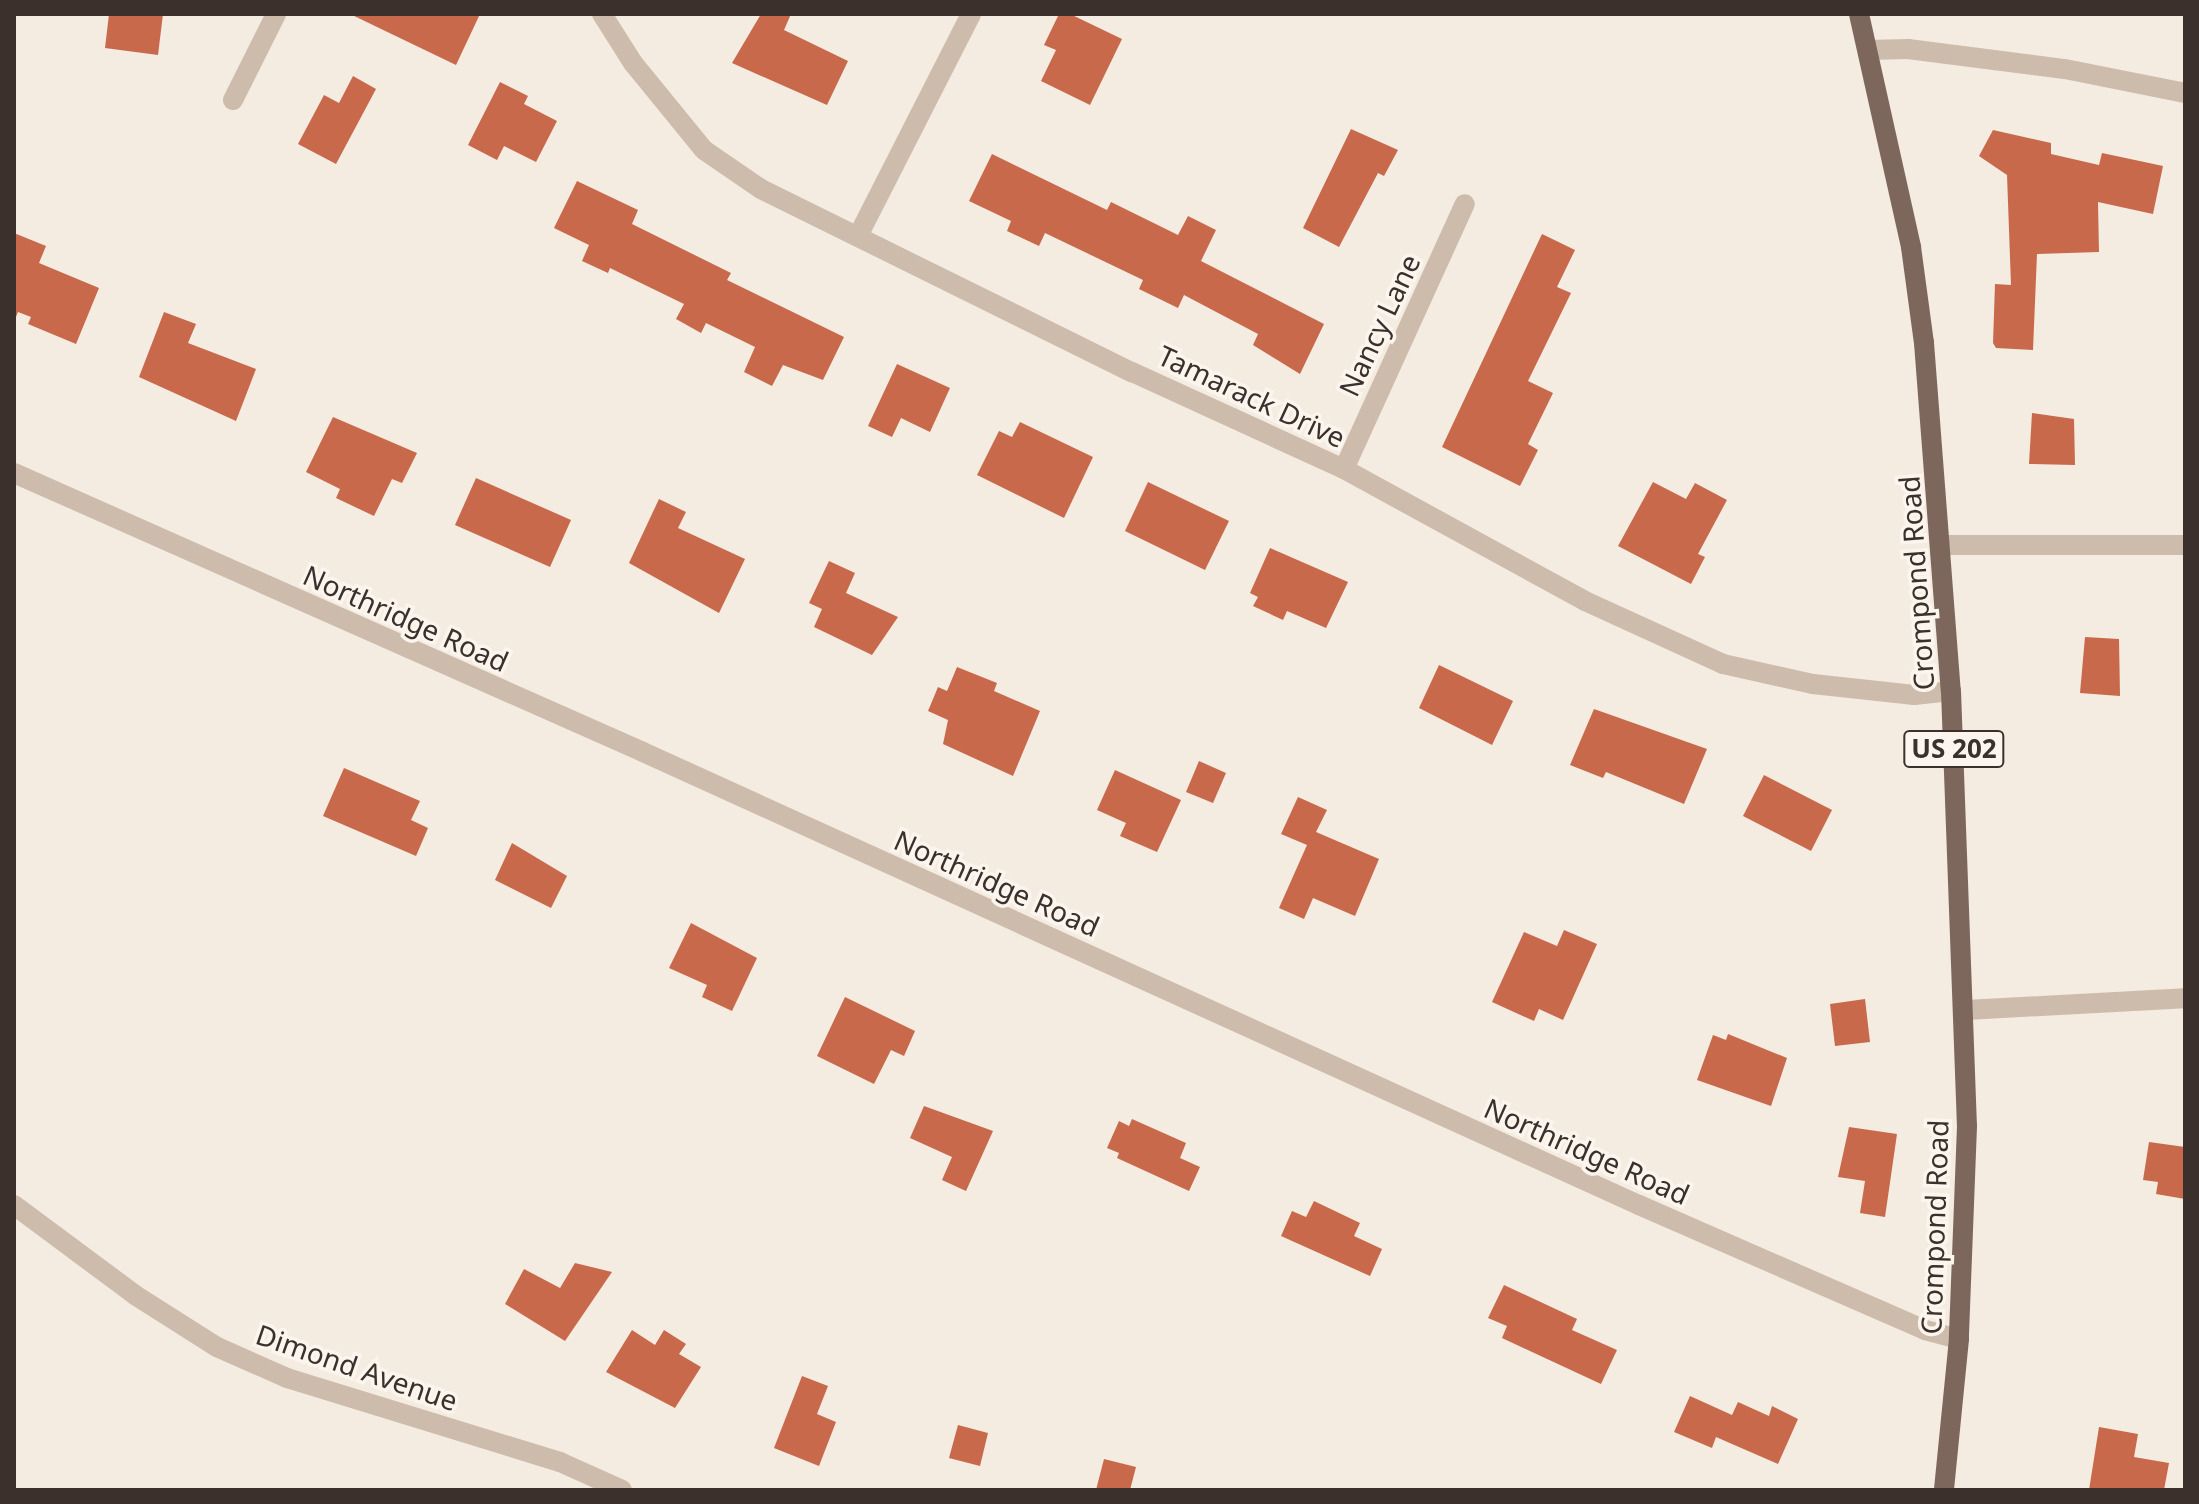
<!DOCTYPE html>
<html>
<head>
<meta charset="utf-8">
<style>
  body { margin:0 }
  #map { position:relative; width:2199px; height:1504px; overflow:hidden; background:#f4ebe1; font-family:"Noto Sans",sans-serif }
  div>[style] { position:absolute }
  .building>* { inset:0; background:#c8694b }
  .minor>* { height:20px; margin:-10px; padding:0 10px; transform-origin:10px; border-radius:10px; background:#cdbbac }
  .primary>* { height:20px; margin:-10px; padding:0 10px; transform-origin:10px; border-radius:10px; background:#7d675c }
  span { translate:-50% -50%; white-space:nowrap; text-align:center; line-height:1.15; -webkit-text-stroke:7px #fbf5ee; paint-order:stroke }
  .shield-label span { padding:2px 6px; background:#fbf5ee; border:2px solid; border-radius:6px; -webkit-text-stroke-width:0 }
  .shield-label { font-size:26px; color:#3b302b; font-weight:700 }
  .street-label { font-size:28px; color:#3b302b }
  .frame { position:absolute; inset:0; border:16px solid #3b302b; pointer-events:none }
</style>
</head>
<body>
<div id="map">
  <div class="building">
    <i style="clip-path:polygon(109px 14px,163px 14px,158px 55px,105px 48px)"></i>
    <i style="clip-path:polygon(350px 14px,480px 14px,456px 65px)"></i>
    <i style="clip-path:polygon(761px 14px,791px 14px,784px 30px,848px 61px,827px 105px,732px 63px)"></i>
    <i style="clip-path:polygon(1059px 14px,1070px 14px,1122px 39px,1090px 105px,1041px 81px,1056px 50px,1044px 45px)"></i>
    <i style="clip-path:polygon(353px 76px,376px 89px,336px 164px,298px 144px,324px 95px,339px 103px)"></i>
    <i style="clip-path:polygon(500px 82px,528px 96px,524px 104px,557px 121px,536px 162px,504px 146px,497px 160px,468px 145px)"></i>
    <i style="clip-path:polygon(1351px 129px,1398px 150px,1384px 176px,1378px 173px,1339px 247px,1303px 228px)"></i>
    <i style="clip-path:polygon(1993px 130px,2051px 143px,2051px 154px,2099px 165px,2102px 153px,2163px 166px,2153px 214px,2098px 202px,2099px 252px,2037px 254px,2033px 350px,1996px 348px,1993px 343px,1995px 284px,2011px 285px,2007px 175px,1979px 156px)"></i>
    <i style="clip-path:polygon(992px 154px,1107px 210px,1111px 202px,1178px 235px,1188px 216px,1216px 230px,1201px 261px,1324px 324px,1300px 374px,1253px 345px,1258px 334px,1184px 295px,1178px 308px,1139px 289px,1143px 280px,1045px 233px,1039px 246px,1007px 231px,1011px 221px,969px 201px)"></i>
    <i style="clip-path:polygon(577px 181px,638px 210px,632px 224px,731px 273px,727px 280px,844px 337px,823px 380px,783px 365px,772px 386px,744px 372px,755px 347px,706px 323px,701px 333px,676px 319px,684px 304px,610px 268px,608px 273px,582px 261px,589px 245px,554px 228px)"></i>
    <i style="clip-path:polygon(14px 233px,46px 246px,39px 263px,99px 288px,76px 344px,28px 324px,31px 317px,18px 312px,14px 322px)"></i>
    <i style="clip-path:polygon(1542px 234px,1575px 250px,1557px 287px,1571px 293px,1528px 381px,1553px 393px,1528px 444px,1538px 450px,1520px 486px,1442px 447px)"></i>
    <i style="clip-path:polygon(164px 312px,196px 324px,188px 343px,256px 369px,236px 421px,139px 377px)"></i>
    <i style="clip-path:polygon(897px 364px,950px 388px,930px 432px,901px 418px,892px 437px,868px 426px)"></i>
    <i style="clip-path:polygon(2032px 413px,2074px 419px,2075px 465px,2029px 464px)"></i>
    <i style="clip-path:polygon(333px 417px,417px 453px,402px 483px,392px 479px,374px 516px,336px 498px,340px 489px,306px 472px)"></i>
    <i style="clip-path:polygon(1020px 422px,1093px 457px,1064px 518px,977px 475px,999px 431px,1012px 437px)"></i>
    <i style="clip-path:polygon(476px 478px,571px 520px,550px 567px,455px 525px)"></i>
    <i style="clip-path:polygon(1148px 482px,1229px 521px,1205px 570px,1125px 531px)"></i>
    <i style="clip-path:polygon(1653px 482px,1686px 499px,1695px 483px,1727px 500px,1698px 554px,1705px 557px,1691px 584px,1618px 546px)"></i>
    <i style="clip-path:polygon(659px 499px,686px 512px,678px 528px,745px 559px,719px 613px,629px 563px)"></i>
    <i style="clip-path:polygon(1270px 548px,1348px 582px,1326px 628px,1287px 611px,1283px 620px,1253px 606px,1258px 597px,1250px 593px)"></i>
    <i style="clip-path:polygon(829px 561px,855px 573px,846px 593px,898px 617px,872px 655px,814px 627px,822px 609px,809px 603px)"></i>
    <i style="clip-path:polygon(2085px 637px,2119px 639px,2120px 696px,2080px 693px)"></i>
    <i style="clip-path:polygon(1439px 665px,1513px 701px,1492px 745px,1419px 708px)"></i>
    <i style="clip-path:polygon(957px 667px,997px 683px,994px 691px,1040px 711px,1013px 776px,943px 744px,948px 720px,928px 711px,938px 687px,947px 691px)"></i>
    <i style="clip-path:polygon(1594px 709px,1707px 749px,1684px 804px,1606px 772px,1603px 778px,1570px 765px)"></i>
    <i style="clip-path:polygon(1199px 761px,1226px 773px,1213px 803px,1186px 792px)"></i>
    <i style="clip-path:polygon(344px 768px,420px 801px,411px 820px,428px 828px,416px 856px,323px 816px)"></i>
    <i style="clip-path:polygon(1115px 770px,1181px 800px,1157px 852px,1120px 836px,1126px 823px,1097px 810px)"></i>
    <i style="clip-path:polygon(1764px 775px,1832px 810px,1811px 851px,1743px 816px)"></i>
    <i style="clip-path:polygon(1298px 797px,1327px 810px,1316px 832px,1379px 859px,1355px 916px,1313px 898px,1304px 919px,1279px 908px,1307px 845px,1281px 834px)"></i>
    <i style="clip-path:polygon(512px 843px,567px 876px,551px 908px,495px 880px)"></i>
    <i style="clip-path:polygon(691px 923px,757px 958px,732px 1011px,702px 997px,707px 985px,669px 968px)"></i>
    <i style="clip-path:polygon(1564px 930px,1597px 944px,1563px 1020px,1539px 1009px,1534px 1021px,1492px 1002px,1524px 932px,1557px 946px)"></i>
    <i style="clip-path:polygon(845px 997px,915px 1031px,904px 1056px,891px 1050px,874px 1084px,817px 1056px)"></i>
    <i style="clip-path:polygon(1865px 999px,1870px 1042px,1835px 1046px,1830px 1004px)"></i>
    <i style="clip-path:polygon(1728px 1034px,1787px 1058px,1771px 1106px,1697px 1080px,1713px 1035px,1726px 1040px)"></i>
    <i style="clip-path:polygon(924px 1106px,993px 1131px,966px 1191px,942px 1180px,952px 1157px,910px 1138px)"></i>
    <i style="clip-path:polygon(1132px 1119px,1186px 1143px,1180px 1158px,1200px 1167px,1189px 1191px,1117px 1158px,1119px 1153px,1107px 1148px,1119px 1121px,1129px 1126px)"></i>
    <i style="clip-path:polygon(1849px 1127px,1897px 1134px,1885px 1217px,1860px 1213px,1865px 1181px,1838px 1177px)"></i>
    <i style="clip-path:polygon(2149px 1142px,2185px 1147px,2185px 1199px,2156px 1194px,2158px 1182px,2143px 1180px)"></i>
    <i style="clip-path:polygon(1314px 1201px,1360px 1223px,1354px 1236px,1382px 1249px,1370px 1276px,1281px 1236px,1292px 1211px,1306px 1217px)"></i>
    <i style="clip-path:polygon(575px 1263px,612px 1272px,565px 1341px,505px 1304px,524px 1269px,560px 1288px)"></i>
    <i style="clip-path:polygon(1504px 1285px,1577px 1319px,1572px 1330px,1617px 1350px,1601px 1384px,1502px 1338px,1507px 1326px,1488px 1318px)"></i>
    <i style="clip-path:polygon(632px 1330px,655px 1345px,664px 1330px,686px 1344px,679px 1354px,701px 1367px,675px 1408px,606px 1372px)"></i>
    <i style="clip-path:polygon(802px 1376px,828px 1386px,817px 1414px,836px 1422px,819px 1466px,774px 1448px)"></i>
    <i style="clip-path:polygon(1690px 1396px,1732px 1415px,1738px 1402px,1769px 1416px,1772px 1406px,1798px 1419px,1778px 1464px,1716px 1437px,1712px 1448px,1674px 1432px)"></i>
    <i style="clip-path:polygon(958px 1425px,988px 1433px,980px 1466px,949px 1458px)"></i>
    <i style="clip-path:polygon(2099px 1427px,2138px 1434px,2134px 1457px,2169px 1463px,2164px 1490px,2089px 1490px)"></i>
    <i style="clip-path:polygon(1104px 1459px,1136px 1467px,1130px 1490px,1096px 1490px)"></i>
  </div>
  <div class="minor">
    <i style="left:602px;top:14px;width:58px;rotate:57.7deg"></i>
    <i style="left:633px;top:63px;width:112px;rotate:50.8deg"></i>
    <i style="left:704px;top:150px;width:69px;rotate:34.4deg"></i>
    <i style="left:761px;top:189px;width:414px;rotate:26.3deg"></i>
    <i style="left:1132px;top:372px;width:233px;rotate:24.6deg"></i>
    <i style="left:1344px;top:469px;width:275px;rotate:28.7deg"></i>
    <i style="left:1585px;top:601px;width:152px;rotate:24.5deg"></i>
    <i style="left:1723px;top:664px;width:92px;rotate:12.5deg"></i>
    <i style="left:1813px;top:684px;width:102px;rotate:6.2deg"></i>
    <i style="left:1914px;top:695px;width:37px;rotate:-6deg"></i>
    <i style="left:1868px;top:50px;width:40px;rotate:-1.4deg"></i>
    <i style="left:1908px;top:49px;width:158px;rotate:7.3deg"></i>
    <i style="left:2065px;top:69px;width:122px;rotate:11.3deg"></i>
    <i style="left:233px;top:100px;width:96px;rotate:-63.4deg"></i>
    <i style="left:858px;top:236px;width:249px;rotate:-63deg"></i>
    <i style="left:1344px;top:469px;width:291px;rotate:-65.5deg"></i>
    <i style="left:14px;top:473px;width:688px;rotate:23.92deg"></i>
    <i style="left:643px;top:752px;width:1094px;rotate:24.46deg"></i>
    <i style="left:1639px;top:1205px;width:312px;rotate:23.6deg"></i>
    <i style="left:1925px;top:1330px;width:35px;rotate:15deg"></i>
    <i style="left:1942px;top:545px;width:243px"></i>
    <i style="left:1966px;top:1010px;width:219px;rotate:-3.1deg"></i>
    <i style="left:14px;top:1205px;width:151px;rotate:36.6deg"></i>
    <i style="left:135px;top:1295px;width:97px;rotate:32.4deg"></i>
    <i style="left:217px;top:1347px;width:77px;rotate:23.9deg"></i>
    <i style="left:287px;top:1378px;width:286px;rotate:17.1deg"></i>
    <i style="left:560px;top:1462px;width:68px;rotate:24.3deg"></i>
  </div>
  <div class="primary">
    <i style="left:1859px;top:14px;width:239px;rotate:77.4deg"></i>
    <i style="left:1911px;top:247px;width:97px;rotate:82.3deg"></i>
    <i style="left:1924px;top:343px;width:349px;rotate:85.6deg"></i>
    <i style="left:1951px;top:691px;width:435px;rotate:87.9deg"></i>
    <i style="left:1967px;top:1126px;width:213px;rotate:92.2deg"></i>
    <i style="left:1959px;top:1339px;width:152px;rotate:95.7deg"></i>
  </div>
  <div class="shield-label">
    <span style="left:1954px;top:749px">US 202</span>
  </div>
  <div class="street-label">
    <span style="left:1379px;top:325px;rotate:-65deg">Nancy Lane</span>
    <span style="left:1252px;top:396px;rotate:25deg">Tamarack Drive</span>
    <span style="left:1916px;top:583px;rotate:-94deg">Crompond Road</span>
    <span style="left:406px;top:618px;rotate:24deg">Northridge Road</span>
    <span style="left:997px;top:883px;rotate:24deg">Northridge Road</span>
    <span style="left:1587px;top:1151px;rotate:24deg">Northridge Road</span>
    <span style="left:1934px;top:1227px;rotate:-88deg">Crompond Road</span>
    <span style="left:357px;top:1367px;rotate:19deg">Dimond Avenue</span>
  </div>
  <div class="frame"></div>
</div>
</body>
</html>
